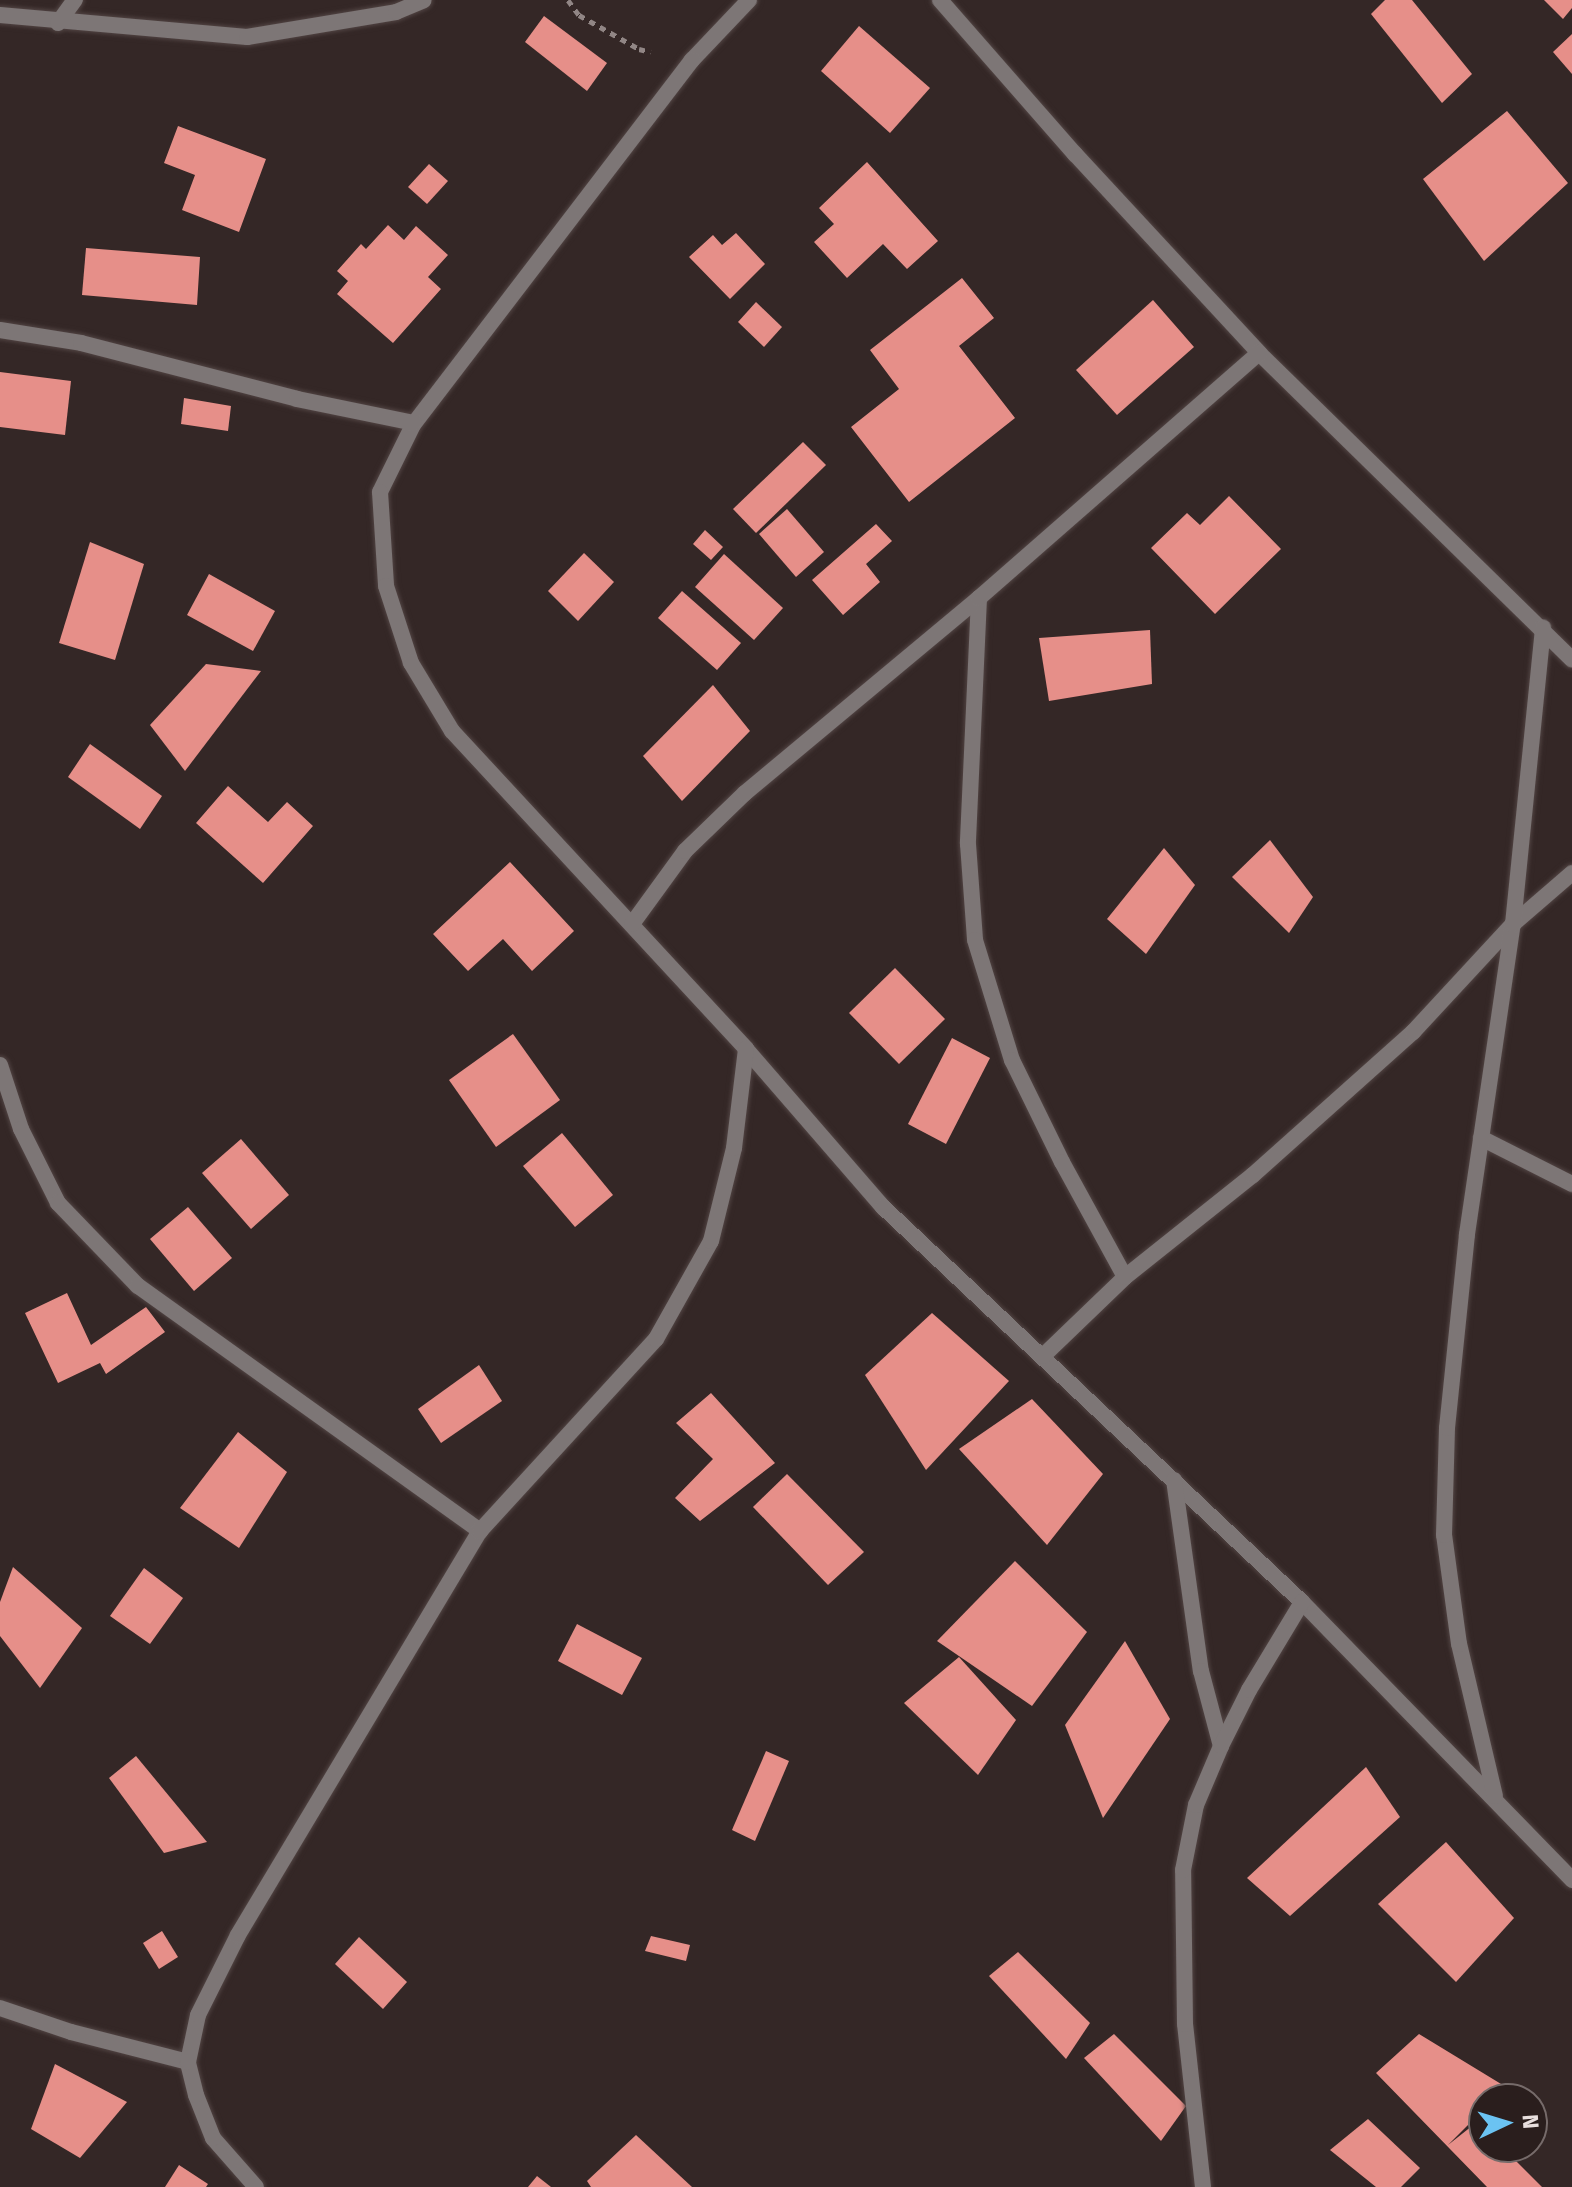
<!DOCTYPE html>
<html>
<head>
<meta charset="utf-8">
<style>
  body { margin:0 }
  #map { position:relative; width:1572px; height:2187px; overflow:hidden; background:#342726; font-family:"Fira Sans",sans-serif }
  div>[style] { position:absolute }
  .building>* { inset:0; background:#e68f89 }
  .path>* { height:5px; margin-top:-2.5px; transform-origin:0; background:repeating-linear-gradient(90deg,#918685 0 6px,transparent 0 12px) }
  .roads { filter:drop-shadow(0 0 2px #514443) drop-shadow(0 0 2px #514443) }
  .minor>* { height:16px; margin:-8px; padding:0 8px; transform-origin:8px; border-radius:8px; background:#7d7676 }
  span { translate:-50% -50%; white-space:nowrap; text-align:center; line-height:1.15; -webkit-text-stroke:8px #2a1e1d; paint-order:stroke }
  .north { position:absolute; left:1468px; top:2083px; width:80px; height:80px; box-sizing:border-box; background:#2a1e1d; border:2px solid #766b6a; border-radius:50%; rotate:86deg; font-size:22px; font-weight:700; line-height:32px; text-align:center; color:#e8dfde }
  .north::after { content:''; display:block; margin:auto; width:28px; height:36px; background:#6bc3f2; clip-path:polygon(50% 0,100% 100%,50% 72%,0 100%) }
</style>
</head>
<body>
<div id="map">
  <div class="building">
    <i style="clip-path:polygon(1385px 0,1412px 0,1472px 74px,1442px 103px,1371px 14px)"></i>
    <i style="clip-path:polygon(1544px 0,1572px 0,1572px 8px,1563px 19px)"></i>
    <i style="clip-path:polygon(544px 16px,607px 63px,587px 91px,525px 42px)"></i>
    <i style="clip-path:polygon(859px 26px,930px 88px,890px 133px,821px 71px)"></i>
    <i style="clip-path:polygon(1572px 34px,1572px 74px,1553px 52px)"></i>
    <i style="clip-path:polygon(1507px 111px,1568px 183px,1484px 261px,1423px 179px)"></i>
    <i style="clip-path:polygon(178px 126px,266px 159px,239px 232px,182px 210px,195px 175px,164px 163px)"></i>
    <i style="clip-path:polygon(867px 162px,938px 241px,907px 269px,883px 244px,847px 278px,814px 242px,834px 224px,819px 208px)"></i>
    <i style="clip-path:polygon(429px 164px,448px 181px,427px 204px,408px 187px)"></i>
    <i style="clip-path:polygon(388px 225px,404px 240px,416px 226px,448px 255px,428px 277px,441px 289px,393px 343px,337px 294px,348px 281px,337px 271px,361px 244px,366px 249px)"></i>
    <i style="clip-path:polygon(736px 233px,765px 264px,730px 299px,689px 257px,713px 235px,722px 245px)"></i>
    <i style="clip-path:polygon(86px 248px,200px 257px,197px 305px,82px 295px)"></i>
    <i style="clip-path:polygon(962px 278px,994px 318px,959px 346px,1015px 418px,909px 502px,851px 427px,899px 389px,870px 350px)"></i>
    <i style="clip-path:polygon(1153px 300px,1194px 347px,1117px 415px,1076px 370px)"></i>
    <i style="clip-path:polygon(756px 302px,782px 327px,764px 347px,738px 322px)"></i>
    <i style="clip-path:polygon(0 372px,71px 381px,65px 435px,0 427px)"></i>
    <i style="clip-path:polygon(184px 398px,231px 406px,228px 431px,181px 424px)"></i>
    <i style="clip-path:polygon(803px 442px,826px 465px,756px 533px,733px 509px)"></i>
    <i style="clip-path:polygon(1229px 496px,1281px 549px,1215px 614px,1151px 548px,1187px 513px,1200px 525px)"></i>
    <i style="clip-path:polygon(787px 509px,824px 552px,796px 577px,759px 534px)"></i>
    <i style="clip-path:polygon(876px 524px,892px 541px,866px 564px,880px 582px,843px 615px,812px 580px)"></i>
    <i style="clip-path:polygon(705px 530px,723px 547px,711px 560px,693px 544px)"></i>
    <i style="clip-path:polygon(90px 542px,144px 564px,115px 660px,59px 643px)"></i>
    <i style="clip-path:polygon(584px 553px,614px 582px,578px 621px,548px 591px)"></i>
    <i style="clip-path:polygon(724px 554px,783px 608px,754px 640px,695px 587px)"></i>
    <i style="clip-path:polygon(209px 574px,275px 611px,253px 651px,187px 615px)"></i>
    <i style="clip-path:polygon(682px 591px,741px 643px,717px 670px,658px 618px)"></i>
    <i style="clip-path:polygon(1150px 630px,1152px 684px,1049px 701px,1039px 638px)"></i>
    <i style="clip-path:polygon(206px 664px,261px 671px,185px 771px,150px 725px)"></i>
    <i style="clip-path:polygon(713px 685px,750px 731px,682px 801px,643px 756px)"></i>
    <i style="clip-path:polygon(90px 744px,162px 796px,140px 829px,68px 777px)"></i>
    <i style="clip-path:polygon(228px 786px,268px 822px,287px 802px,313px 826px,263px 883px,196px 823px)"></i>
    <i style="clip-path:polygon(1270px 840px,1313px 897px,1289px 933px,1232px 877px)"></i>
    <i style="clip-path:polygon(1164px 848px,1195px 885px,1146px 954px,1107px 919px)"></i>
    <i style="clip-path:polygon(510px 862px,574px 931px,532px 971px,503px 939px,468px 971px,433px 934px)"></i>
    <i style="clip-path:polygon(895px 968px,945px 1019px,899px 1064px,849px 1013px)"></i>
    <i style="clip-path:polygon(513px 1034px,560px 1100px,496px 1147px,449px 1080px)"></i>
    <i style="clip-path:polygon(952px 1038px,990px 1058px,946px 1144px,908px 1124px)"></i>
    <i style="clip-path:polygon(562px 1133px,613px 1195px,575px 1227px,523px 1166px)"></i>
    <i style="clip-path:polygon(241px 1139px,289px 1195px,251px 1229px,202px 1173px)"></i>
    <i style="clip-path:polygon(188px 1207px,232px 1258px,194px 1291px,150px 1239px)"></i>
    <i style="clip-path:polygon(67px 1293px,91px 1345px,146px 1307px,165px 1332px,106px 1374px,100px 1363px,58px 1383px,25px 1313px)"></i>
    <i style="clip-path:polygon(932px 1313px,1009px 1381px,926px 1470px,865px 1375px)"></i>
    <i style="clip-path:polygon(479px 1365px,502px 1401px,441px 1443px,418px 1409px)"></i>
    <i style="clip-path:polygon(711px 1393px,775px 1463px,700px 1521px,675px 1498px,713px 1459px,676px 1423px)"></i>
    <i style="clip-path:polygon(1032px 1399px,1103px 1474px,1047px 1545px,959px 1449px)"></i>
    <i style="clip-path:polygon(238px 1432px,287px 1472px,239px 1548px,180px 1508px)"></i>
    <i style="clip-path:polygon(787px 1474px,864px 1552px,828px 1585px,753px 1507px)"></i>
    <i style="clip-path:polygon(1015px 1561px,1087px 1632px,1032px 1706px,937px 1641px)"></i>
    <i style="clip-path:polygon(13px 1567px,82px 1628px,40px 1688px,0 1636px,0 1602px)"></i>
    <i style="clip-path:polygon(144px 1568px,183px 1598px,150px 1644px,110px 1616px)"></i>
    <i style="clip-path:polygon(577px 1624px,642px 1658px,622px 1695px,558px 1661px)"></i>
    <i style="clip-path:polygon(1125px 1641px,1170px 1719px,1103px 1818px,1065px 1725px)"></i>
    <i style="clip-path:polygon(959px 1657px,1016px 1720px,978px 1775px,904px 1703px)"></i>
    <i style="clip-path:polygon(766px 1751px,789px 1761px,755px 1841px,732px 1830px)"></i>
    <i style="clip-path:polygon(136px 1756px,207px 1842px,164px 1853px,109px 1778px)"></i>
    <i style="clip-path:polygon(1366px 1767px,1400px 1817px,1290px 1916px,1247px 1878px)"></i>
    <i style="clip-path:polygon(1446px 1842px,1514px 1918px,1456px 1982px,1378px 1904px)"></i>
    <i style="clip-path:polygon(162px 1931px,178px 1957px,159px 1969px,143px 1943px)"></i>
    <i style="clip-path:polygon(651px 1936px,690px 1945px,686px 1961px,645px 1951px)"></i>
    <i style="clip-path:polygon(359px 1937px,407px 1982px,383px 2009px,335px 1964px)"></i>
    <i style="clip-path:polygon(1018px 1952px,1090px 2023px,1066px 2059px,989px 1976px)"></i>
    <i style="clip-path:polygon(1114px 2034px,1186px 2106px,1161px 2141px,1084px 2058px)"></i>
    <i style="clip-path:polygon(1419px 2034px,1506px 2087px,1494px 2099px,1484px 2099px,1484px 2109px,1448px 2145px,1477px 2122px,1484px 2129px,1484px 2147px,1502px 2147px,1542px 2187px,1487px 2187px,1376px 2073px)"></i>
    <i style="clip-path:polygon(55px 2064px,127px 2102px,80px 2158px,31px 2129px)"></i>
    <i style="clip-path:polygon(1368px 2119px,1420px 2168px,1401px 2187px,1376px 2187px,1330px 2150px)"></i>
    <i style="clip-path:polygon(636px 2135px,692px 2187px,591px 2187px,587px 2181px)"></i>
    <i style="clip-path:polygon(179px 2165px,208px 2184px,206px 2187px,165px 2187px)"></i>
    <i style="clip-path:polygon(537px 2176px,551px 2187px,528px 2187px)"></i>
  </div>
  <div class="path">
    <i style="left:568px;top:0;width:19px;rotate:54deg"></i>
    <i style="left:579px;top:15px;width:69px;rotate:29.5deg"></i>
    <i style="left:639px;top:49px;width:12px;rotate:14deg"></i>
  </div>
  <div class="roads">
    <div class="minor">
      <i style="left:749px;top:0;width:83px;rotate:133.5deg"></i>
      <i style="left:692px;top:60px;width:457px;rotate:127.4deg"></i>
      <i style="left:414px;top:423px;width:77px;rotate:116.2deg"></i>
      <i style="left:380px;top:492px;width:94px;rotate:86.3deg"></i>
      <i style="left:386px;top:586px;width:81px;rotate:72deg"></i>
      <i style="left:411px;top:663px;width:79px;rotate:58.9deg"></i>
      <i style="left:452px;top:731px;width:433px;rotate:47.2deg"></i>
      <i style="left:746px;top:1049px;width:209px;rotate:49.1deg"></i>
      <i style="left:883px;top:1207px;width:576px;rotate:43.31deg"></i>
      <i style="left:1302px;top:1602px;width:388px;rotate:45.8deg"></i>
      <i style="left:940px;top:0;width:205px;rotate:48.8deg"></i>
      <i style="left:1075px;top:154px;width:271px;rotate:47.2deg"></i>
      <i style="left:1259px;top:353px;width:438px;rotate:44.4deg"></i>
      <i style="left:0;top:15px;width:248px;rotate:5.1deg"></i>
      <i style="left:247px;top:37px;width:151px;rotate:-9.5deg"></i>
      <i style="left:396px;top:12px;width:30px;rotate:-23deg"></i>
      <i style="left:58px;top:23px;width:29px;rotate:-54deg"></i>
      <i style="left:0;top:330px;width:82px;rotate:9.1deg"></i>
      <i style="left:81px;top:343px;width:223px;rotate:14.5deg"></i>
      <i style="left:297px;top:399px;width:119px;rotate:11.6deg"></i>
      <i style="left:979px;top:598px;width:246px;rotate:92.6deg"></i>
      <i style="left:968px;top:844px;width:96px;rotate:85.8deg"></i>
      <i style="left:975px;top:940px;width:126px;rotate:72.9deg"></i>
      <i style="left:1012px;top:1060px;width:114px;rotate:63.9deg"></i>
      <i style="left:1062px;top:1162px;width:131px;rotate:61.3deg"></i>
      <i style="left:632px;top:924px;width:90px;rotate:-54deg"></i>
      <i style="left:685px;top:851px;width:83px;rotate:-44deg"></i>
      <i style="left:745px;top:793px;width:305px;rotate:-39.8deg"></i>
      <i style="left:979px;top:598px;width:372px;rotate:-41.2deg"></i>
      <i style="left:0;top:1065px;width:67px;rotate:71.8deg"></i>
      <i style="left:21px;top:1129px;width:83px;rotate:63.4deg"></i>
      <i style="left:58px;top:1203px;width:115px;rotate:46.1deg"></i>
      <i style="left:138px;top:1286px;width:421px;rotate:35.6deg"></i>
      <i style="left:1481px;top:1138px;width:102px;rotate:26.8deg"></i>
      <i style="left:1043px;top:1356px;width:114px;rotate:-43.9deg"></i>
      <i style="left:1125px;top:1277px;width:164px;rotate:-38.6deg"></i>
      <i style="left:1253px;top:1175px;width:215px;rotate:-41.8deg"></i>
      <i style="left:1413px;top:1032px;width:147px;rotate:-47.2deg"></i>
      <i style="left:1513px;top:924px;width:78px;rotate:-40.8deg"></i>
      <i style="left:1174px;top:1480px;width:193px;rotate:82deg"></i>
      <i style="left:1201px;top:1671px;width:78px;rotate:75.1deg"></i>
      <i style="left:1495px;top:1796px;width:156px;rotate:-103.3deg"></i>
      <i style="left:1459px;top:1644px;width:110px;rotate:-97.8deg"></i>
      <i style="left:1444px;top:1535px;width:107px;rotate:-88.4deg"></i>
      <i style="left:1447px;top:1428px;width:195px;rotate:-84.1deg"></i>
      <i style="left:1467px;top:1234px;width:313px;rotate:-81.6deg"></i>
      <i style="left:1513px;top:924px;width:298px;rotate:-84.2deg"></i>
      <i style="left:0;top:2008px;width:75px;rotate:18.7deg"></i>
      <i style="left:71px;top:2032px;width:121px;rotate:14.4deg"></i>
      <i style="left:256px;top:2187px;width:65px;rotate:-131.3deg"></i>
      <i style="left:213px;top:2138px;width:46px;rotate:-111.6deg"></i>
      <i style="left:196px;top:2095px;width:34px;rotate:-104deg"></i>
      <i style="left:188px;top:2062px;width:48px;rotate:-78deg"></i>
      <i style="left:198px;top:2015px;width:89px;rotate:-63.4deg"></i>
      <i style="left:238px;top:1935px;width:471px;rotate:-59.1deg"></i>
      <i style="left:480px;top:1531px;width:260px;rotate:-47.5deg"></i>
      <i style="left:656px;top:1339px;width:112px;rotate:-60.7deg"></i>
      <i style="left:711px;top:1241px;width:96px;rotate:-76.1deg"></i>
      <i style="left:734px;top:1148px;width:100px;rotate:-83.1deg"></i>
      <i style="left:1203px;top:2187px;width:164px;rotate:-96.3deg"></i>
      <i style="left:1185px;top:2024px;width:154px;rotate:-90.7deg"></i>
      <i style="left:1183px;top:1870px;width:66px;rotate:-78.7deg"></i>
      <i style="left:1196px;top:1805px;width:64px;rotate:-67deg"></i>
      <i style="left:1221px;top:1746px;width:63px;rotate:-63.4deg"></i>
      <i style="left:1249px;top:1690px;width:103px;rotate:-58.9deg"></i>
    </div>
  </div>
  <div class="north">N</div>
</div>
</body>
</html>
